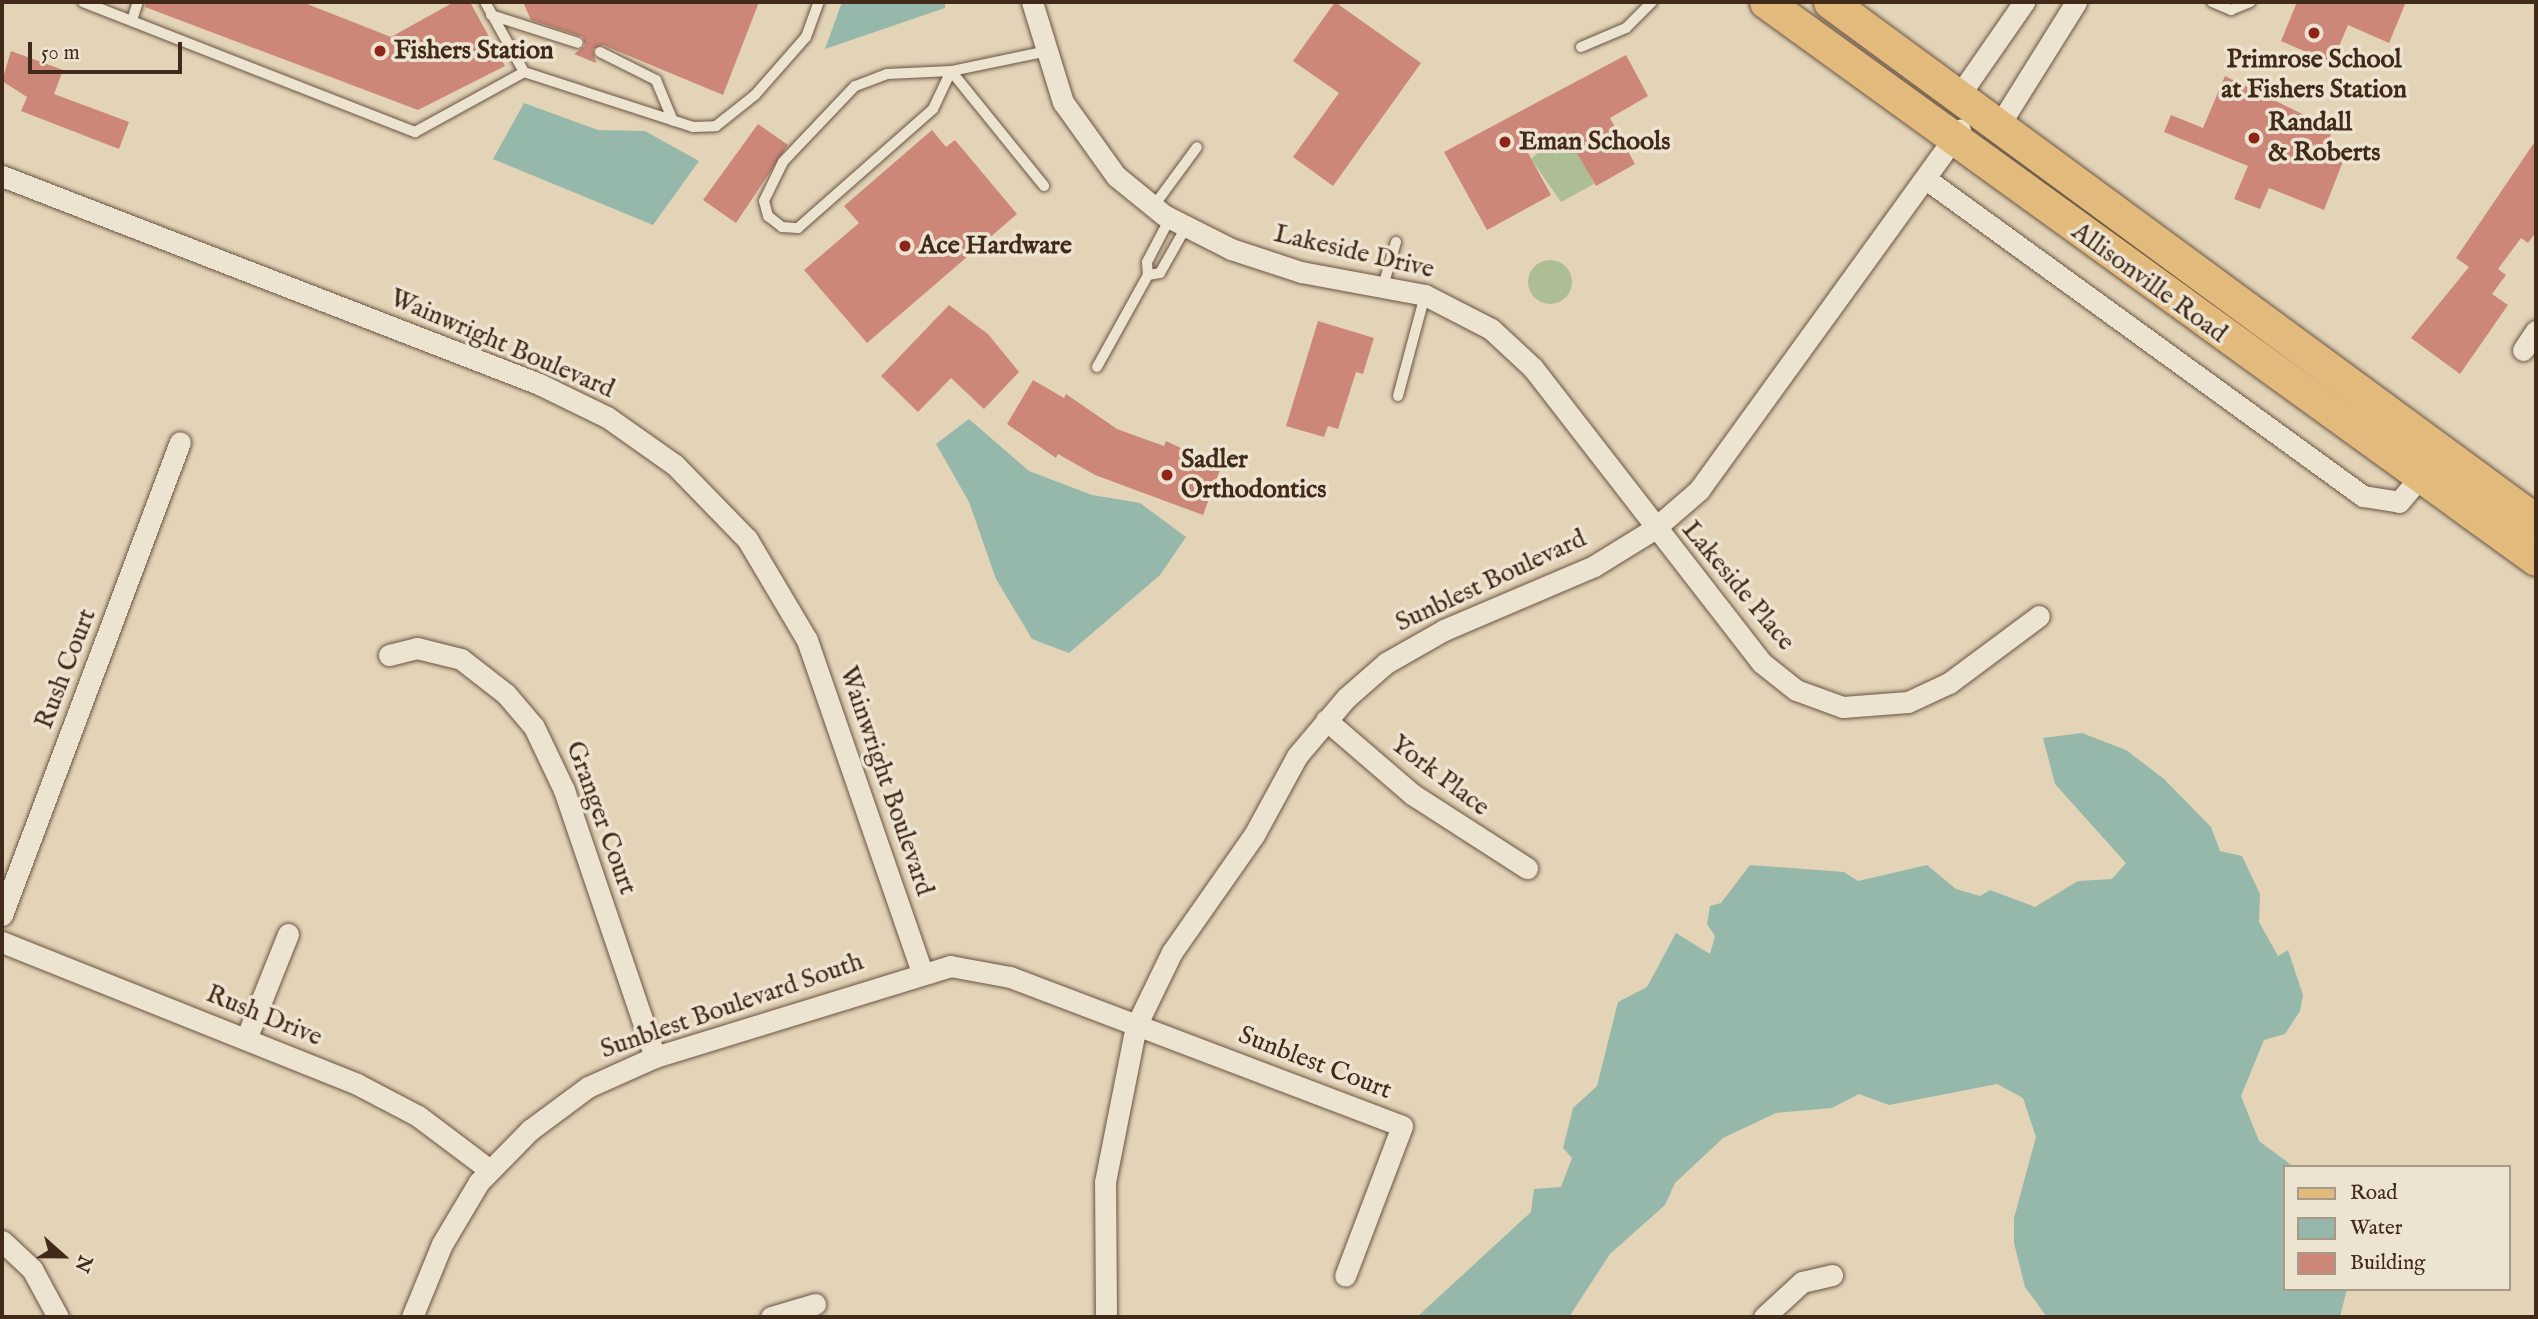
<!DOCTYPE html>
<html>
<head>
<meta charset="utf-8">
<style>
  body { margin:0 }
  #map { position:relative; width:2538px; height:1319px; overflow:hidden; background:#e3d4b8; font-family:"IM FELL English",serif }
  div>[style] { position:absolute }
  .green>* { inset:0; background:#aebe94 }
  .round { border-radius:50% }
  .water>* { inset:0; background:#96b8ab }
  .building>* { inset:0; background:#cc8779 }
  .roads { filter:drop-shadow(0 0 2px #6a5442) drop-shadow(0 0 2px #6a5442) }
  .lane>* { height:10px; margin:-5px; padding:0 5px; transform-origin:5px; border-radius:5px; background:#ede3d1 }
  .street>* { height:21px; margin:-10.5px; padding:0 10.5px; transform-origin:10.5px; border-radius:10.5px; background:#ede3d1 }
  .primary>* { height:33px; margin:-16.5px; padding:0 16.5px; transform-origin:16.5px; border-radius:16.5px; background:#e2ba7c }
  .dots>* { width:19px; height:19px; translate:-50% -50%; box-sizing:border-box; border:4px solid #ede3d1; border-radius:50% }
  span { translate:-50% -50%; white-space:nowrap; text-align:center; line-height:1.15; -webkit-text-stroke:7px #ede3d1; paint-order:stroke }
  .poi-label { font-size:26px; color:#422a1a; font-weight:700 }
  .left { translate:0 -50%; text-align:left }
  .street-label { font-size:26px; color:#422a1a }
  .frame { position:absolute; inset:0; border:4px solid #422a1a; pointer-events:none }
  .legend { position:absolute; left:2283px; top:1165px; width:228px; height:126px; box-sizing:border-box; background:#ede3d1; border:2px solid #a99988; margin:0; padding:9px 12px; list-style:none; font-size:21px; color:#422a1a }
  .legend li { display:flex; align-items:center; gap:14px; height:35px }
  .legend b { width:35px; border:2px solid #a99988 }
  .north { position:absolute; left:28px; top:1221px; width:70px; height:70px; -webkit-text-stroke:5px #ede3d1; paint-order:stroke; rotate:111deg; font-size:19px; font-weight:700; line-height:28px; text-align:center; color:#422a1a }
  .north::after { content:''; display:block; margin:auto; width:24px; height:32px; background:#422a1a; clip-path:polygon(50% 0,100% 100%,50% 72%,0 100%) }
  .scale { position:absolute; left:28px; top:42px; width:154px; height:32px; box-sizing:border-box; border:4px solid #422a1a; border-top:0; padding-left:9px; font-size:21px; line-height:24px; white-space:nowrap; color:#422a1a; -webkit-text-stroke:5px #ede3d1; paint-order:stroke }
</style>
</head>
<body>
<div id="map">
  <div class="green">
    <i style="clip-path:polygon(1556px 137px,1565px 153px,1577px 147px,1594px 184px,1561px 202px,1531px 159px)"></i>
    <i class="round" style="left:1528px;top:260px;width:44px;height:44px"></i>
  </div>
  <div class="water">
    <i style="clip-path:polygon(842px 2px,945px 2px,945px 8px,825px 49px)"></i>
    <i style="clip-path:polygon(524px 103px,598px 130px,645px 131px,699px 161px,653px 225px,493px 159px)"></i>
    <i style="clip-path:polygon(969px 419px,1029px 471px,1092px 495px,1140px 503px,1186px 537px,1160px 575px,1069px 653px,1032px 639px,996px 579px,969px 502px,936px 444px)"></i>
    <i style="clip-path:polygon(2082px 733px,2126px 750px,2164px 779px,2211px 827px,2220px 851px,2242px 856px,2260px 894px,2259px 922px,2278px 956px,2288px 950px,2303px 995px,2300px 1011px,2285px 1034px,2264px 1040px,2241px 1096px,2259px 1141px,2294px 1167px,2284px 1167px,2284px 1289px,2347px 1289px,2340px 1317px,2047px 1317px,2025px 1287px,2014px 1243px,2014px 1218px,2036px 1137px,2023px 1098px,1997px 1084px,1889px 1105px,1859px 1094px,1832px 1108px,1776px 1113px,1723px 1138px,1675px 1183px,1665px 1205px,1610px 1254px,1569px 1317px,1417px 1317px,1531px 1212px,1534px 1189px,1561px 1187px,1572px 1158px,1563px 1148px,1573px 1108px,1597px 1086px,1618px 1002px,1647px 987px,1676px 933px,1710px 954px,1715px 936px,1707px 924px,1710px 906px,1721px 903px,1750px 865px,1844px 872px,1858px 881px,1927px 865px,1956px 889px,1980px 896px,1990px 890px,2035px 907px,2078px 881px,2112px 879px,2126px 863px,2055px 784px,2043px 738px)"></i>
  </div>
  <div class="building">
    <i style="clip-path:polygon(146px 2px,302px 2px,391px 37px,454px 2px,470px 2px,505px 66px,418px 110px,145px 7px)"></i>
    <i style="clip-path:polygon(523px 2px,759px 2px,723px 95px,603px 45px,593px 49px,596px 63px,574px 54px,585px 46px,583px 37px,531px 20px)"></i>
    <i style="clip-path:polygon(1335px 2px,1421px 63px,1333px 186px,1293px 157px,1339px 93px,1293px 61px)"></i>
    <i style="clip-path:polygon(2297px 2px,2406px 2px,2389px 43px,2348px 25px,2332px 63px,2281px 41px)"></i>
    <i style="clip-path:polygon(11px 51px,63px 70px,54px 94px,129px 122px,119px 149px,21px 111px,27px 97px,2px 81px)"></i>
    <i style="clip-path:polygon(1626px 55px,1648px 96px,1610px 118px,1635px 164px,1596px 186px,1565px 132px,1528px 153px,1551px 195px,1487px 230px,1444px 152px)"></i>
    <i style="clip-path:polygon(2225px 76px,2333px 129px,2327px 144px,2347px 151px,2324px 210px,2269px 188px,2260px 209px,2234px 199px,2248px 166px,2164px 132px,2171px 115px,2203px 128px)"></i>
    <i style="clip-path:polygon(758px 124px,788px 145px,736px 223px,703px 200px)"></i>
    <i style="clip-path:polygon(932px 130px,946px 147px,955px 140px,1017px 214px,867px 343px,804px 270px,859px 223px,844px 206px)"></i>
    <i style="clip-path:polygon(2536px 140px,2536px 232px,2528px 243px,2521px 238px,2498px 269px,2506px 275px,2492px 294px,2508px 305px,2460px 374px,2411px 338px,2469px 267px,2456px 258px)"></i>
    <i style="clip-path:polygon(949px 305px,988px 334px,1019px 372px,984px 409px,951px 378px,918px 412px,881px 376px)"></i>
    <i style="clip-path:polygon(1318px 321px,1374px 338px,1363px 374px,1356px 372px,1338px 429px,1328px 426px,1324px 437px,1286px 426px)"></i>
    <i style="clip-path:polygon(1033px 380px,1064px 398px,1066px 394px,1117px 429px,1164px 446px,1166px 441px,1221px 467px,1203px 515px,1095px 475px,1058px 454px,1056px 458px,1007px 424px)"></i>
  </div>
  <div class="roads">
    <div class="lane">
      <i style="left:83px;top:2px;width:357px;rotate:21.4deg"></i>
      <i style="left:415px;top:132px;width:124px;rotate:-28.8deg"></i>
      <i style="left:524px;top:72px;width:80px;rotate:-119.1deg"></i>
      <i style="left:2212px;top:2px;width:21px;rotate:23deg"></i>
      <i style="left:2231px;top:10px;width:21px;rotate:-23deg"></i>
      <i style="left:491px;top:15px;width:91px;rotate:17.8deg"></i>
      <i style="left:132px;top:20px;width:19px;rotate:-72deg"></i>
      <i style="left:1581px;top:47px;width:49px;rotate:-22.9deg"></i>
      <i style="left:1626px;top:28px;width:37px;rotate:-45deg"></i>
      <i style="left:600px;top:52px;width:63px;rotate:26.6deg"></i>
      <i style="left:656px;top:80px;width:44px;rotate:67.5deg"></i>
      <i style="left:1043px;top:52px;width:94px;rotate:168.3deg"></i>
      <i style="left:951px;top:71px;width:64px;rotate:177.3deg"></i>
      <i style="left:887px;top:74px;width:34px;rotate:159deg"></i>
      <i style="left:855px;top:86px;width:105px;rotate:133.5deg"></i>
      <i style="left:783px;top:162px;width:43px;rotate:116deg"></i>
      <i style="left:764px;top:201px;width:16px;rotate:75deg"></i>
      <i style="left:768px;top:216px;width:18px;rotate:38deg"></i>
      <i style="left:782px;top:227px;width:16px;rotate:4deg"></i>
      <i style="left:798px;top:228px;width:180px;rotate:-41.4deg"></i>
      <i style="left:933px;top:109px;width:42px;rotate:-64.7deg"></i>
      <i style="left:951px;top:71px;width:148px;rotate:51deg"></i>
      <i style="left:524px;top:72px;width:178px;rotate:18deg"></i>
      <i style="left:693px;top:127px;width:23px;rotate:-2deg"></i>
      <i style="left:716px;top:126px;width:50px;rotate:-38.5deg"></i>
      <i style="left:755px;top:95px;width:77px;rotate:-48.7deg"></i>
      <i style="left:806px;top:37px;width:37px;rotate:-70deg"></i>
      <i style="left:1153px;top:207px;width:74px;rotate:-53.7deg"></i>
      <i style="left:1170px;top:218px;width:50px;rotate:117.6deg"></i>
      <i style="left:1147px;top:262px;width:13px;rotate:86deg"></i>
      <i style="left:1148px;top:275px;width:12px;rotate:-9deg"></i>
      <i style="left:1160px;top:273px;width:53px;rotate:-60.5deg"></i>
      <i style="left:1383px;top:286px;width:46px;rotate:-73.5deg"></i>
      <i style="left:1097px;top:367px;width:105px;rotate:-61deg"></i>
      <i style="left:1398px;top:396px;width:105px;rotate:-75deg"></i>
    </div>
    <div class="street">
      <i style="left:1032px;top:2px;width:105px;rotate:72.8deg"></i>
      <i style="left:1063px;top:102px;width:91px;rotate:54.4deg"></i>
      <i style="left:1116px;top:176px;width:62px;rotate:39.1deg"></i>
      <i style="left:1164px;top:215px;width:75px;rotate:26.9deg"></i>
      <i style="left:1231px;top:249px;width:74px;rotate:18.2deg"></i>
      <i style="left:1301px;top:272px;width:126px;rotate:10.5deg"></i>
      <i style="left:1425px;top:295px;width:74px;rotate:27.3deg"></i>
      <i style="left:1491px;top:329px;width:57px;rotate:42.9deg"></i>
      <i style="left:1533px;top:368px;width:373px;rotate:52.2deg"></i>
      <i style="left:1762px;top:663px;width:43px;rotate:38.5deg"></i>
      <i style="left:1796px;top:690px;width:50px;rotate:19.9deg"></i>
      <i style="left:1843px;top:707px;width:65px;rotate:-4.4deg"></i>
      <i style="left:1908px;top:702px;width:45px;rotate:-24.9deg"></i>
      <i style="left:1949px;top:683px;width:112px;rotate:-36.7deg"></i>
      <i style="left:1958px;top:97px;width:116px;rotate:-55.2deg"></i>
      <i style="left:1998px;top:127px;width:147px;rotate:-58deg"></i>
      <i style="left:2px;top:176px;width:576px;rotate:21.17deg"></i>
      <i style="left:539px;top:384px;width:76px;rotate:25.9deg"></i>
      <i style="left:607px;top:417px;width:83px;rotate:35.2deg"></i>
      <i style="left:675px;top:465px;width:103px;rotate:45.8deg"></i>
      <i style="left:747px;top:539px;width:117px;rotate:59.3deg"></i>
      <i style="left:807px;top:640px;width:349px;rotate:70.9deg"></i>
      <i style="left:1926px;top:179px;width:540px;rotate:35.96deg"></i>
      <i style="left:2363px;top:496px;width:36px;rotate:9deg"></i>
      <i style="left:2399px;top:502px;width:31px;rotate:-50deg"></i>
      <i style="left:2523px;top:350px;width:23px;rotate:-56deg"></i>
      <i style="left:389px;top:655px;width:29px;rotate:-14deg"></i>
      <i style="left:417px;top:648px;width:45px;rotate:14deg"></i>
      <i style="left:461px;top:659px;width:57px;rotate:37.9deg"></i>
      <i style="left:506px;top:694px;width:43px;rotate:49.7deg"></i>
      <i style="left:534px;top:727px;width:70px;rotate:64.5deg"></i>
      <i style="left:564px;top:790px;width:282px;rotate:71.2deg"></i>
      <i style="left:1326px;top:720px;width:113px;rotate:40.7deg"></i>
      <i style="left:1412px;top:794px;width:137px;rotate:32.8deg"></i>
      <i style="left:2px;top:915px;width:505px;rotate:-69.38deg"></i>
      <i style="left:2px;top:942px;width:382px;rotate:21.8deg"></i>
      <i style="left:357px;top:1084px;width:69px;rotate:27.7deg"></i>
      <i style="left:418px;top:1116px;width:90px;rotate:36.9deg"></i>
      <i style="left:246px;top:1039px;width:113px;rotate:-68.2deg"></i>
      <i style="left:2px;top:1241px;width:41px;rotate:43deg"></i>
      <i style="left:32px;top:1269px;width:55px;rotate:61.6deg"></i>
      <i style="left:412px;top:1317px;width:79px;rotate:-67.7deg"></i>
      <i style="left:442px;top:1244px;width:72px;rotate:-59.2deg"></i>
      <i style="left:479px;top:1182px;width:73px;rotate:-45.6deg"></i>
      <i style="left:530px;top:1130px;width:72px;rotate:-36.6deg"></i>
      <i style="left:588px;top:1087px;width:73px;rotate:-24.1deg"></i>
      <i style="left:655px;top:1057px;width:309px;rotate:-17.1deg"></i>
      <i style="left:950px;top:966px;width:61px;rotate:10.4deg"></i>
      <i style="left:1010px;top:977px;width:419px;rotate:20.8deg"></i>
      <i style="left:1402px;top:1126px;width:160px;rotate:110.8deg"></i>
      <i style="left:771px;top:1317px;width:46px;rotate:-16.5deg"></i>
      <i style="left:1106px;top:1317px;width:135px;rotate:-90.4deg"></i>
      <i style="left:1105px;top:1182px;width:159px;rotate:-78.8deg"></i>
      <i style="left:1136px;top:1026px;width:82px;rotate:-64.1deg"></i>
      <i style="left:1172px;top:952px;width:143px;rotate:-55deg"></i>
      <i style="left:1254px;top:835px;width:90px;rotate:-61.4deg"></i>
      <i style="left:1297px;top:756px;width:76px;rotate:-49.8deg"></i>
      <i style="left:1346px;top:698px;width:53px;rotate:-41.2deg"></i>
      <i style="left:1386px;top:663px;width:67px;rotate:-29.6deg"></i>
      <i style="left:1444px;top:630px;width:163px;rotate:-23.1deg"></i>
      <i style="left:1594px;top:566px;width:70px;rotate:-31.7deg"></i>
      <i style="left:1654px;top:529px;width:60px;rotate:-40.9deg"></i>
      <i style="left:1699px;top:490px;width:445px;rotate:-54.1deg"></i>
      <i style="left:1764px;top:1317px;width:52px;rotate:-42.6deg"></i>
      <i style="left:1802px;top:1282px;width:31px;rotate:-13deg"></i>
    </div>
    <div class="primary">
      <i style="left:1766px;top:2px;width:950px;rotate:35.88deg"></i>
      <i style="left:1830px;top:2px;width:876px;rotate:36.32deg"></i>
    </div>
  </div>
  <div class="dots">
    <i style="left:2314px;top:33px;background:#8f2418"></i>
    <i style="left:380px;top:51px;background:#8f2418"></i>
    <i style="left:2254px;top:138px;background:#8f2418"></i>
    <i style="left:1505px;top:142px;background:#8f2418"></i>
    <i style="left:905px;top:246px;background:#8f2418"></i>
    <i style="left:1167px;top:475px;background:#8f2418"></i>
  </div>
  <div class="poi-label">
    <span class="left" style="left:394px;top:51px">Fishers Station</span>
    <span style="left:2314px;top:75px">Primrose School<br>at Fishers Station</span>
    <span class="left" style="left:2268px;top:138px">Randall<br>&amp; Roberts</span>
    <span class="left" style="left:1519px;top:142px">Eman Schools</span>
    <span class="left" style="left:919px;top:246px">Ace Hardware</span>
    <span class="left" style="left:1181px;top:475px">Sadler<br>Orthodontics</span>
  </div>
  <div class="street-label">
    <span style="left:1354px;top:252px;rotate:13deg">Lakeside Drive</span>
    <span style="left:2149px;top:283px;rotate:36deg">Allisonville Road</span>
    <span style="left:502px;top:344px;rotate:23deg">Wainwright Boulevard</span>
    <span style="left:1491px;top:581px;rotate:-25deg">Sunblest Boulevard</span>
    <span style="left:1738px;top:586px;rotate:50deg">Lakeside Place</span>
    <span style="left:66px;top:669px;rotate:-69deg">Rush Court</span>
    <span style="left:1440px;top:776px;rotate:37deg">York Place</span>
    <span style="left:886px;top:781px;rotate:71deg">Wainwright Boulevard</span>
    <span style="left:601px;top:818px;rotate:70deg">Granger Court</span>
    <span style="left:732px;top:1006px;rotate:-19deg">Sunblest Boulevard South</span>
    <span style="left:264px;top:1016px;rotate:22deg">Rush Drive</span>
    <span style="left:1315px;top:1063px;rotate:21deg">Sunblest Court</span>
  </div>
  <div class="frame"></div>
  <ul class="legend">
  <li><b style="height:9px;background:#e2ba7c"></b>Road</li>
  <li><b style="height:19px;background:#96b8ab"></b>Water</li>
  <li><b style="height:19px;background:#cc8779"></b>Building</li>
  </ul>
  <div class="north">N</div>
  <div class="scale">50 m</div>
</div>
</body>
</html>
